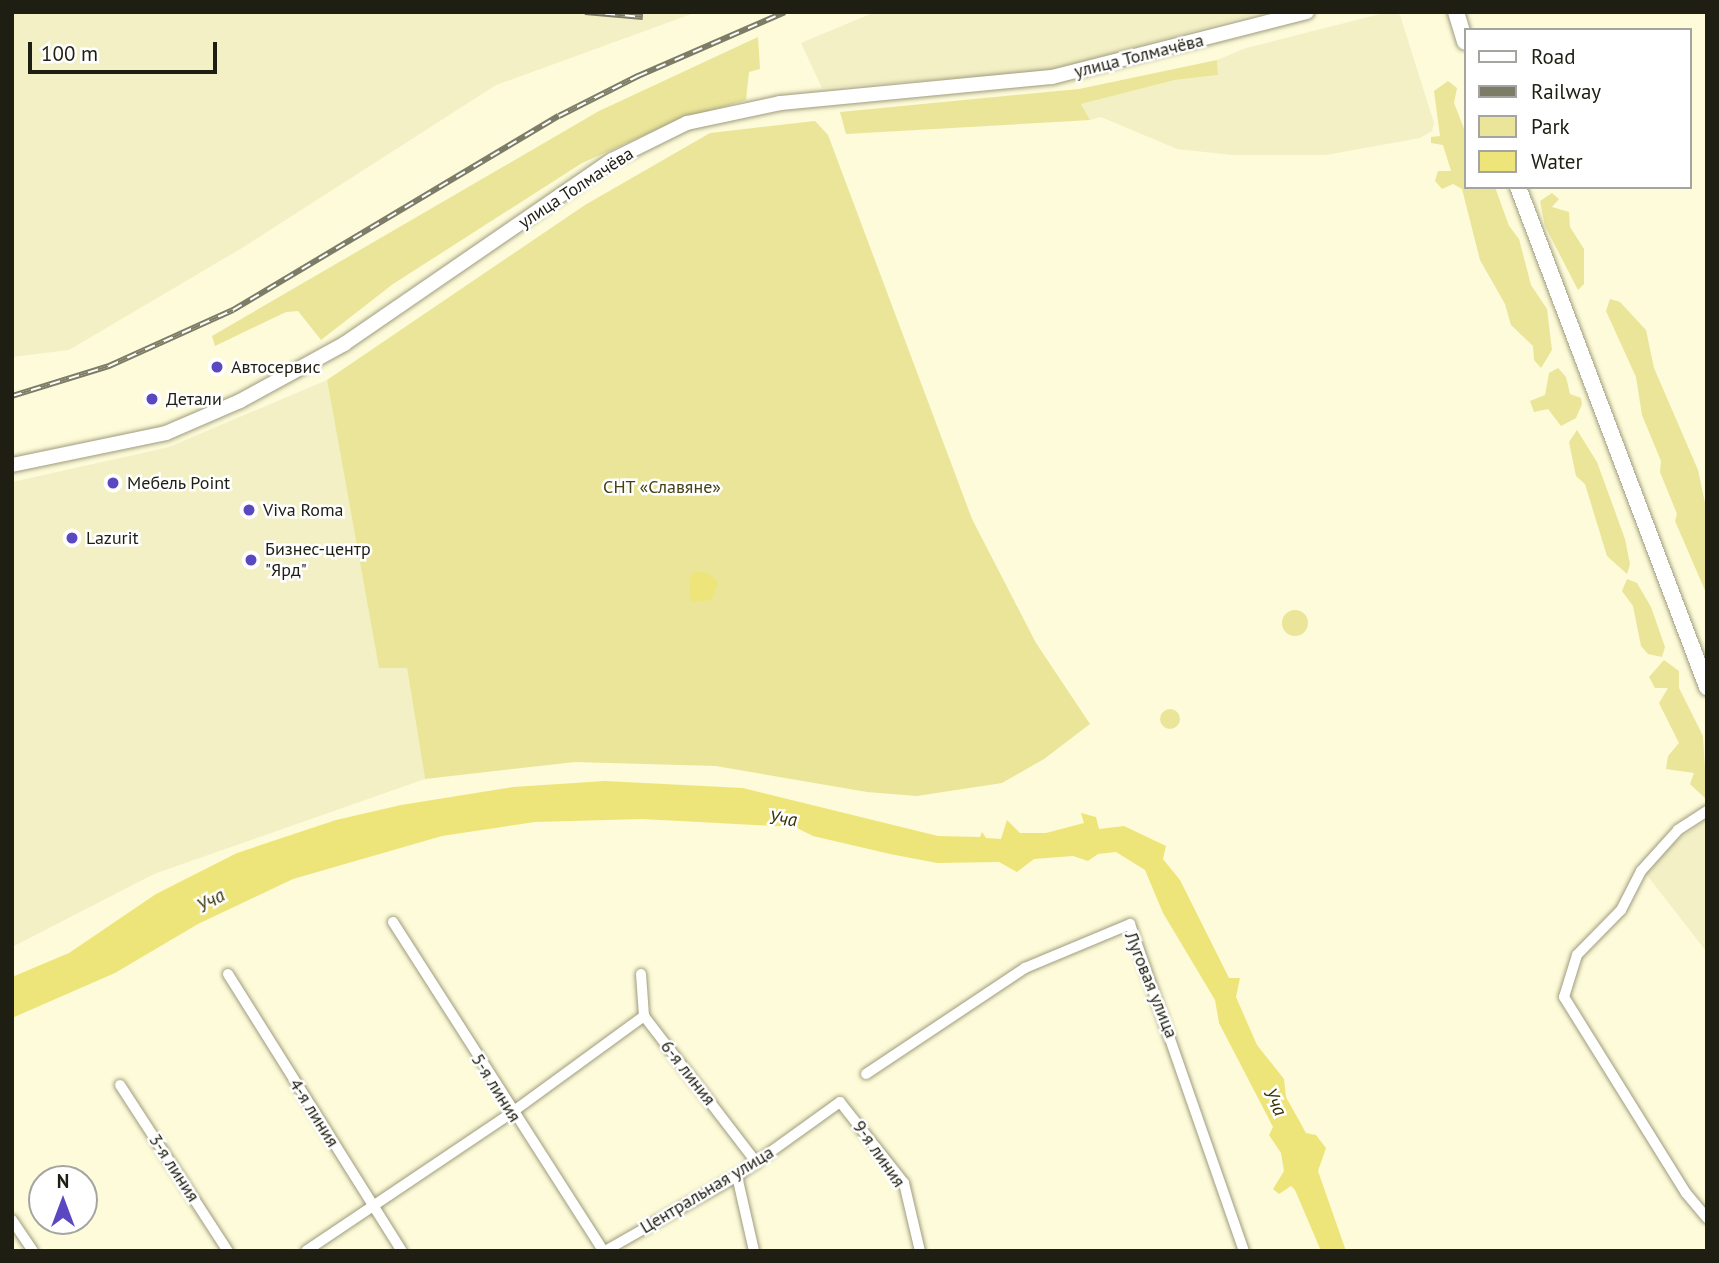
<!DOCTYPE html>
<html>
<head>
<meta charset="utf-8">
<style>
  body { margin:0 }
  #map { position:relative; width:1719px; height:1263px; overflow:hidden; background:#fdfbd9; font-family:"PT Sans",sans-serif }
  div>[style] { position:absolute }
  .built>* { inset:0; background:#f3f0c6 }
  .green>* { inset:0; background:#eae599 }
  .round { border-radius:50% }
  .water>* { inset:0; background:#eee57a }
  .roads { filter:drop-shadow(0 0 2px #9f9c7d) drop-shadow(0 0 2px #9f9c7d) }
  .minor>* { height:10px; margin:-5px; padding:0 5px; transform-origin:5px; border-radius:5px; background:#fff }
  .tertiary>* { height:14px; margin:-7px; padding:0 7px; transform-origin:7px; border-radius:7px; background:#fff }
  .secondary>* { height:16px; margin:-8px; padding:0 8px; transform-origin:8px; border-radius:8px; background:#fff }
  .rail>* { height:6px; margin-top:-3px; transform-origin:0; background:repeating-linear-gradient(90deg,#fff 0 10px,#7d7c67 0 20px); box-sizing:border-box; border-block:2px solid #7d7c67 }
  .dots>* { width:19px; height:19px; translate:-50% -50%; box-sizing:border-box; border:4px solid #fff; border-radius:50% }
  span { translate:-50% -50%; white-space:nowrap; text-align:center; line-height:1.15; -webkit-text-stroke:5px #fff; paint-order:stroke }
  .street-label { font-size:18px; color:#1f1e12 }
  .poi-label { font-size:18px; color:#1f1e12 }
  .left { translate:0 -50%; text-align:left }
  .park-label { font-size:18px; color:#454114 }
  .water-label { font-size:19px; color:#373203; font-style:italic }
  .frame { position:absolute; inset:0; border:14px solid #1f1e12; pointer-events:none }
  .legend { position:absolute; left:1464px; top:28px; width:228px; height:161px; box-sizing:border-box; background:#fff; border:2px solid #a5a5a0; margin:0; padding:9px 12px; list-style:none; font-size:21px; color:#1f1e12 }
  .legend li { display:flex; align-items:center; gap:14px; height:35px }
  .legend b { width:35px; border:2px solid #a5a5a0 }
  .north { position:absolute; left:28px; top:1165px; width:70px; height:70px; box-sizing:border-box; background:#fff; border:2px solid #a5a5a0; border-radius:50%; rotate:0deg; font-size:19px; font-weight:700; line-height:28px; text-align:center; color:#1f1e12 }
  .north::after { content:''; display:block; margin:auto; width:24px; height:32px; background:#5a48c1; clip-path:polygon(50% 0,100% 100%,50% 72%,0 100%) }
  .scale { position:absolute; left:28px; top:42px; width:189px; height:32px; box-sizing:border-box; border:4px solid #1f1e12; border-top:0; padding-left:9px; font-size:21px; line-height:24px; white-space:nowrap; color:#1f1e12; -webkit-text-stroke:5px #fff; paint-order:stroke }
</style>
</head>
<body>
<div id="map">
  <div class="built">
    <i style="clip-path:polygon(12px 12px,697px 12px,496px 85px,242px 248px,69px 350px,12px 357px)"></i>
    <i style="clip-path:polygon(875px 12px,1262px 12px,1044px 72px,822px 88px,801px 43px)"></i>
    <i style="clip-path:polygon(1388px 12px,1400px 15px,1434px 123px,1432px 131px,1420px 138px,1326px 155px,1232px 155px,1177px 149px,1101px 117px,1090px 120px,1081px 104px,1175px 80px,1218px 75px,1217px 60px,1246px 48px)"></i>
    <i style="clip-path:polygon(327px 380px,379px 667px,407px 668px,425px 779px,154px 874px,12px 947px,12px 482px,169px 447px)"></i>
    <i style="clip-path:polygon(1707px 819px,1707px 950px,1706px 951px,1646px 874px,1665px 849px)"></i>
  </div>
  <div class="green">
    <i style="clip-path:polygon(758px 37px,760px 69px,749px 72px,746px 100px,678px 120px,582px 163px,393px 284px,321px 340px,298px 311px,286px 312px,215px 346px,212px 336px,599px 111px)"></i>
    <i style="clip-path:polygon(1217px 60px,1218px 75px,1175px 80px,1081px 104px,1090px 120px,846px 134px,840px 112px,1079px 89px)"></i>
    <i style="clip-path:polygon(1448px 81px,1457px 88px,1454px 103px,1465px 131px,1465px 187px,1495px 187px,1509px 226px,1519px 239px,1531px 285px,1547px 309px,1552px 350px,1541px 368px,1534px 360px,1533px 346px,1511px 325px,1505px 304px,1480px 260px,1462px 189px,1453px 184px,1442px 189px,1435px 181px,1438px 171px,1451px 171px,1443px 145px,1431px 143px,1431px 137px,1440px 136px,1434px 91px)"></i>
    <i style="clip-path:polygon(815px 121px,828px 135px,972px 519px,1036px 643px,1090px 724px,1044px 759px,1002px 783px,917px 796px,867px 792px,716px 766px,575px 762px,425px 779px,407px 668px,379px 668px,327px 380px,585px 205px,710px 133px)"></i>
    <i style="clip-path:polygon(1552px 193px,1559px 199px,1552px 207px,1569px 212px,1570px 227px,1584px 249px,1584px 284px,1578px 290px,1545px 226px,1540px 201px)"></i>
    <i style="clip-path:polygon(1610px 299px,1620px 302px,1646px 330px,1654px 368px,1698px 470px,1707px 512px,1707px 595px,1675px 521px,1677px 514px,1660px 472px,1661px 461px,1642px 415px,1636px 377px,1606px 311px)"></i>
    <i style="clip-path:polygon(1558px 368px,1566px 377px,1570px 394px,1581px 398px,1582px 404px,1576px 418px,1561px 426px,1548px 409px,1534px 412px,1530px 401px,1545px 395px,1549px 373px)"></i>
    <i style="clip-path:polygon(1577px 430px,1597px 462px,1625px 539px,1630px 564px,1627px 574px,1607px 556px,1585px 484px,1576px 476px,1569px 442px)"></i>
    <i style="clip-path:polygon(1627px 579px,1637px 583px,1651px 607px,1665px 647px,1662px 657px,1648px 654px,1641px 646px,1633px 606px,1622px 591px)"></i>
    <i class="round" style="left:1282px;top:610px;width:26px;height:26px"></i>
    <i style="clip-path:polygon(1664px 660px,1679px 671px,1679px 688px,1703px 736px,1707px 800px,1690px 784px,1694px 773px,1666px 769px,1668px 756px,1679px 743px,1659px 703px,1668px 688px,1655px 688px,1649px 677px)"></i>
    <i class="round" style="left:1160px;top:709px;width:20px;height:20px"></i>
  </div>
  <div class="water">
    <i style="clip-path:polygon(694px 572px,708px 573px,718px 582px,711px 600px,691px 602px,689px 580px)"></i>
    <i style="clip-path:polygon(605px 781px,743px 788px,938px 836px,980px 837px,982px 832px,986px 838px,1001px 839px,1007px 820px,1020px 833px,1046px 833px,1084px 823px,1081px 813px,1096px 817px,1099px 829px,1124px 826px,1166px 846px,1163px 859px,1180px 880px,1229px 978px,1240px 978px,1236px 997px,1257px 1045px,1284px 1079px,1286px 1097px,1306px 1133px,1316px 1135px,1326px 1148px,1318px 1171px,1346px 1251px,1321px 1251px,1295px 1190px,1291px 1186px,1279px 1194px,1273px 1189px,1284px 1171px,1281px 1153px,1269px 1135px,1273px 1127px,1219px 1023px,1215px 1000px,1163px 913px,1145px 870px,1116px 852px,1098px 854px,1088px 861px,1073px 856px,1034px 859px,1017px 872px,999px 862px,937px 863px,890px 854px,813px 836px,795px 827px,642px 819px,535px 822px,442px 836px,293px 879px,198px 924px,115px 973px,12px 1018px,12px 977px,69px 953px,156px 894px,237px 853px,336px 820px,401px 805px,513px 787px)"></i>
  </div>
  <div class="roads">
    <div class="minor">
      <i style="left:1707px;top:811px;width:35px;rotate:147deg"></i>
      <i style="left:1678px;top:830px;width:55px;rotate:132.1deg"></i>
      <i style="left:1641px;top:871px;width:44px;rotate:117.1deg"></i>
      <i style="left:1621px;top:910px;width:63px;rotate:134.4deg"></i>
      <i style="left:1577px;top:955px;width:44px;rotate:107.2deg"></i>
      <i style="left:1564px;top:997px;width:231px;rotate:58.1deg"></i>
      <i style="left:1686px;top:1193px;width:33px;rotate:50deg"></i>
      <i style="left:393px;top:922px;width:390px;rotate:57.4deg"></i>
      <i style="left:228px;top:974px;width:327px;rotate:57.9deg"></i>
      <i style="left:641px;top:974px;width:42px;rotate:85.9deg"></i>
      <i style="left:644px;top:1016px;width:185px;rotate:52.5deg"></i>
      <i style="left:866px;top:1074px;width:191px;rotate:-33.7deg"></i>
      <i style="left:1025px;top:968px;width:114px;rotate:-22.7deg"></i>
      <i style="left:1130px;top:924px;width:346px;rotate:70.8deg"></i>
      <i style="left:120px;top:1085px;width:198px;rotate:57deg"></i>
      <i style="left:737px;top:1176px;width:77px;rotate:77.2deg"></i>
      <i style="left:12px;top:1220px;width:37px;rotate:56deg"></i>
      <i style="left:306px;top:1251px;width:247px;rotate:-33.9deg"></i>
      <i style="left:511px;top:1113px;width:165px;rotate:-36.1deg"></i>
      <i style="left:605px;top:1251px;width:152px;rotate:-29.6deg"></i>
      <i style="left:737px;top:1176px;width:127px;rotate:-35.7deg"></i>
      <i style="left:840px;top:1102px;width:103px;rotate:51.7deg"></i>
      <i style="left:904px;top:1183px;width:70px;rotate:76.8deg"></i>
    </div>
    <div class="tertiary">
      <i style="left:12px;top:465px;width:157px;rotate:-11.7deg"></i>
      <i style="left:166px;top:433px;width:81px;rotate:-23.4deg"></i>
      <i style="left:240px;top:401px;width:119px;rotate:-28.7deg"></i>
      <i style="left:344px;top:344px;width:325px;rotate:-34.5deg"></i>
      <i style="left:612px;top:160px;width:84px;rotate:-26.3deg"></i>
      <i style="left:687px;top:123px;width:95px;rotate:-12.1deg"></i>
      <i style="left:780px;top:103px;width:273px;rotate:-5.5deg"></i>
      <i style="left:1052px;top:77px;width:263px;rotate:-14.3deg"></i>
    </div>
    <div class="secondary">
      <i style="left:1456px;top:12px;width:31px;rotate:73deg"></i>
      <i style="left:1518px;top:187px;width:535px;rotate:69.29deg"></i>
    </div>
  </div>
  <div class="rail">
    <i style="left:585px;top:12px;width:58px;rotate:4.9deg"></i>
    <i style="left:12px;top:396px;width:102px;rotate:-17.2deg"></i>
    <i style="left:109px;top:366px;width:136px;rotate:-24.3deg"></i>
    <i style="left:233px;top:310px;width:379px;rotate:-30.8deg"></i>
    <i style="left:559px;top:116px;width:89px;rotate:-26.9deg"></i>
    <i style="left:638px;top:76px;width:160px;rotate:-23.5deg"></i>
  </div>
  <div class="dots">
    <i style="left:217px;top:367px;background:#5a48c1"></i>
    <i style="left:152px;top:399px;background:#5a48c1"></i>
    <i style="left:113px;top:483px;background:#5a48c1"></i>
    <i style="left:249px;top:510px;background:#5a48c1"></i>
    <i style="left:72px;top:538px;background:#5a48c1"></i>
    <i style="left:251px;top:560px;background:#5a48c1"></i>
  </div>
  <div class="street-label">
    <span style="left:1139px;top:56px;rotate:-14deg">улица Толмачёва</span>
    <span style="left:576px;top:188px;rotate:-33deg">улица Толмачёва</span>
    <span style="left:1151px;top:985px;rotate:68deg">Луговая улица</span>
    <span style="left:688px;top:1073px;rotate:52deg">6-я линия</span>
    <span style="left:496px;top:1088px;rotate:58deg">5-я линия</span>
    <span style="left:314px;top:1113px;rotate:58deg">4-я линия</span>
    <span style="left:879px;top:1154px;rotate:55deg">9-я линия</span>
    <span style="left:174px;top:1168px;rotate:57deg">3-я линия</span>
    <span style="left:707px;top:1190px;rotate:-31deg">Центральная улица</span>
  </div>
  <div class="poi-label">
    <span class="left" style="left:231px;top:367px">Автосервис</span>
    <span class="left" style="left:166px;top:399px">Детали</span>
    <span class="left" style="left:127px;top:483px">Мебель Point</span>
    <span class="left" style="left:263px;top:510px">Viva Roma</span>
    <span class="left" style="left:86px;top:538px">Lazurit</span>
    <span class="left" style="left:265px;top:560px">Бизнес-центр<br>"Ярд"</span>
  </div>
  <div class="park-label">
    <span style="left:662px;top:487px">СНТ «Славяне»</span>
  </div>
  <div class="water-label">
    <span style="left:783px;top:819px;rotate:5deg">Уча</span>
    <span style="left:211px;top:901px;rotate:-30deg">Уча</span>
    <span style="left:1275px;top:1102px;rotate:64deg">Уча</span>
  </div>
  <div class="frame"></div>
  <ul class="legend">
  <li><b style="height:9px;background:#fff"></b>Road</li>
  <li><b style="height:9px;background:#7d7c67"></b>Railway</li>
  <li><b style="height:19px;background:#eae599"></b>Park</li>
  <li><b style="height:19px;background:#eee57a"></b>Water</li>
  </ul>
  <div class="north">N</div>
  <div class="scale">100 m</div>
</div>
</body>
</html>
